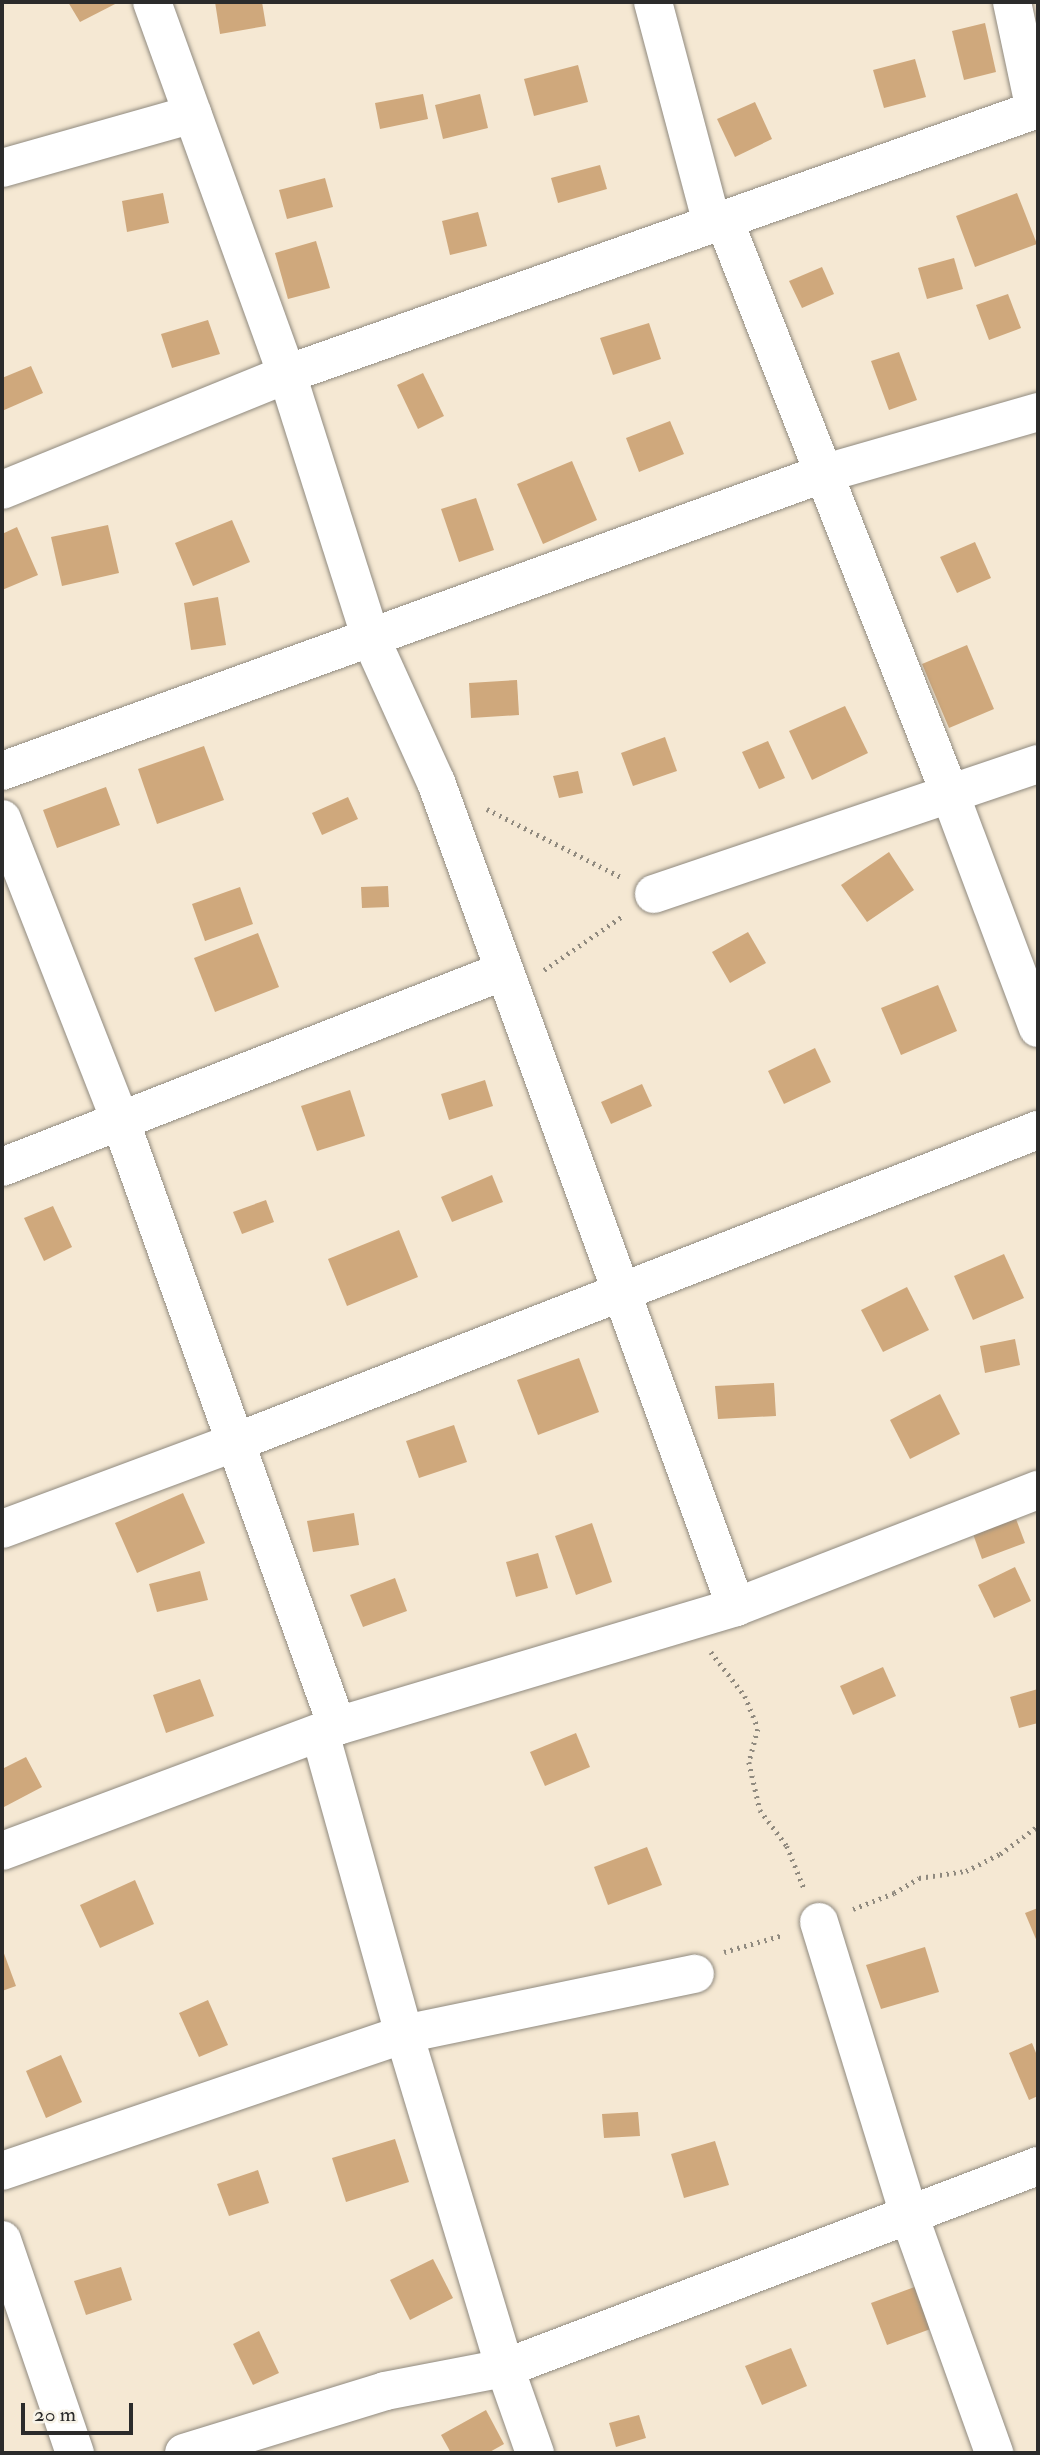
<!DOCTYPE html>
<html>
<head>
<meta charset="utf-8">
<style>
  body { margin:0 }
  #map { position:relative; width:1040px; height:2455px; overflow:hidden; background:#f5e8d3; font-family:"IM FELL Double Pica",serif }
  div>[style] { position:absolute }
  .building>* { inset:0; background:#cfa87c }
  .path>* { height:4.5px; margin-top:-2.25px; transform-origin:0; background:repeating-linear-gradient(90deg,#908a7f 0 2px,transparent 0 7px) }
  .roads { filter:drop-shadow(0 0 2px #908a7f) drop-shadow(0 0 2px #908a7f) }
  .minor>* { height:38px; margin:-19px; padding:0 19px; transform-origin:19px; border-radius:19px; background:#fff }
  span { translate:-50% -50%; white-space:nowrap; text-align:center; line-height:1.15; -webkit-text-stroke:6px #f7f3e8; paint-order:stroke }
  .frame { position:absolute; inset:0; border:4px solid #2b2b2b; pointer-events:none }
  .scale { position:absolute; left:21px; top:2403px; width:112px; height:32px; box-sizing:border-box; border:4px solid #2b2b2b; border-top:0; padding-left:9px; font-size:21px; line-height:24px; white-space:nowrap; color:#2b2b2b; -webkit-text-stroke:5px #f7f3e8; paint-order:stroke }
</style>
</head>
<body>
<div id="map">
  <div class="building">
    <i style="clip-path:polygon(68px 2px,119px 2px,80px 22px)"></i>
    <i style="clip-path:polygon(215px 2px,262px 2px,266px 26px,220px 34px)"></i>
    <i style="clip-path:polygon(985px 23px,996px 72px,964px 80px,952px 31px)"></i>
    <i style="clip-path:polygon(915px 59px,926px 97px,884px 108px,873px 70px)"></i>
    <i style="clip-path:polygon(578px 65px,588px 102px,534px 116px,524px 79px)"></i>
    <i style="clip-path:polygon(423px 94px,428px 119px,380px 129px,375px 103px)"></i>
    <i style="clip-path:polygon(480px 94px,488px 128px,443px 139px,435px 105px)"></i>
    <i style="clip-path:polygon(755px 102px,772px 139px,735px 157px,717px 119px)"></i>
    <i style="clip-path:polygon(600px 165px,607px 189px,558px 203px,551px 178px)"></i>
    <i style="clip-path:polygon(325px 178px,333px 207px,287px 219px,279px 190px)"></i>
    <i style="clip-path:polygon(163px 193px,169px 223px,127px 232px,122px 201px)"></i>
    <i style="clip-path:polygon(1017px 193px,1037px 244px,975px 267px,956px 216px)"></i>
    <i style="clip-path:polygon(478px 212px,487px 246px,450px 255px,442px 221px)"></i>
    <i style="clip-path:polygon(316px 241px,330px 288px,288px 299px,275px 253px)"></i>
    <i style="clip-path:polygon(954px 258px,963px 289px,927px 299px,918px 268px)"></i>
    <i style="clip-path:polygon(822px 267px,834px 294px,802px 308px,789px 281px)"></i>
    <i style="clip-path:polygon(1008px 294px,1021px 328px,989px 340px,976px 305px)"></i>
    <i style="clip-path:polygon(208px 320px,220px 354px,172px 368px,161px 334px)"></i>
    <i style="clip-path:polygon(649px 323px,661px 359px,613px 375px,600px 338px)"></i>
    <i style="clip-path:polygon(899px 352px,917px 400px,889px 410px,871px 361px)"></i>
    <i style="clip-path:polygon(31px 366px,43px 393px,2px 411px,2px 378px)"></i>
    <i style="clip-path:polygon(423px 373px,444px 416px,418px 429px,397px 385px)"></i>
    <i style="clip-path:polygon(670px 421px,684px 454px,639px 472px,626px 438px)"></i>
    <i style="clip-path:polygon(572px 461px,597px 520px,543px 544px,517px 484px)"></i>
    <i style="clip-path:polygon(476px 498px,494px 550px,459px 562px,441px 509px)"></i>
    <i style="clip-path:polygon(232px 520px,250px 562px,193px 586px,175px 543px)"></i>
    <i style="clip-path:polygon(108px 525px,119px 573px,62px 586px,51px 537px)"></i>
    <i style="clip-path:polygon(17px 527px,38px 575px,2px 590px,2px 534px)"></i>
    <i style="clip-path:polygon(975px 542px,991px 578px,957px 593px,940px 557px)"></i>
    <i style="clip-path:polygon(218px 597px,226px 645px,191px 650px,184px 603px)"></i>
    <i style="clip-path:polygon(967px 645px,994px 709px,949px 728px,922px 664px)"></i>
    <i style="clip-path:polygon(517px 680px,519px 715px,471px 718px,469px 683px)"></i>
    <i style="clip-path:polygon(845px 706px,868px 753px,812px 780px,789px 731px)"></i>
    <i style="clip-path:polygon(665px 737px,677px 771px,633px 786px,621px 753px)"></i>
    <i style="clip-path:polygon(768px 741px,785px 778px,759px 789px,742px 752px)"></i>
    <i style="clip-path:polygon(204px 746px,224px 800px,157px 824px,138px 769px)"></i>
    <i style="clip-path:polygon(578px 771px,583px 793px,559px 798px,553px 776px)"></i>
    <i style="clip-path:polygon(106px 787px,120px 825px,57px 848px,43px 810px)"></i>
    <i style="clip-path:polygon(348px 797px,358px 819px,322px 835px,312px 813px)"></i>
    <i style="clip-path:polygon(889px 852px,914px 890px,867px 922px,841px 885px)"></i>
    <i style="clip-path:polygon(388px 886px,389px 907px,362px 908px,361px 887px)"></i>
    <i style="clip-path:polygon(240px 887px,253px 924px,205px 941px,192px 904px)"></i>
    <i style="clip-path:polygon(748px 932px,766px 963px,730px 983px,712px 952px)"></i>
    <i style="clip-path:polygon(258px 933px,279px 987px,215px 1012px,194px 958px)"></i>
    <i style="clip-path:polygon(938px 985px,957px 1031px,901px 1055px,881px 1008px)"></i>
    <i style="clip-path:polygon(815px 1048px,831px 1082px,784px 1104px,768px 1071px)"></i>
    <i style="clip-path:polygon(485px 1080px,493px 1106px,449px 1120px,441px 1094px)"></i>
    <i style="clip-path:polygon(642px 1084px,652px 1106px,611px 1124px,601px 1102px)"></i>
    <i style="clip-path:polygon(350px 1090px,365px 1136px,317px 1151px,301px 1106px)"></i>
    <i style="clip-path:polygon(492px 1175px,503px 1202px,452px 1222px,441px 1197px)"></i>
    <i style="clip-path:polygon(266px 1200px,274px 1222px,242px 1234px,233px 1212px)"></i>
    <i style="clip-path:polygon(53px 1206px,72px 1247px,44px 1261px,24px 1218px)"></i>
    <i style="clip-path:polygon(399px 1230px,418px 1277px,347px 1306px,328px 1259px)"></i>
    <i style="clip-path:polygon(1004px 1254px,1024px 1298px,973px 1320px,954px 1276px)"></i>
    <i style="clip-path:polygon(907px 1287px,929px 1330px,883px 1352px,861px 1310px)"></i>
    <i style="clip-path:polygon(1015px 1339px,1020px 1365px,985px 1373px,980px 1346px)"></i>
    <i style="clip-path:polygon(579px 1358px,599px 1412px,538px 1435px,517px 1380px)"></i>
    <i style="clip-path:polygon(774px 1383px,776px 1416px,718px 1419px,715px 1386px)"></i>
    <i style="clip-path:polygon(940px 1394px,960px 1434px,910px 1459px,890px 1420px)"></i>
    <i style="clip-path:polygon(454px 1425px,467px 1462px,419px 1478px,406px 1441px)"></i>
    <i style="clip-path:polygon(183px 1493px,205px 1543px,137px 1573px,115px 1523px)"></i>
    <i style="clip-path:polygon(354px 1513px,359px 1545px,313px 1552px,307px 1521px)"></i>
    <i style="clip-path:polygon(1016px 1519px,1025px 1543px,982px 1559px,973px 1534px)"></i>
    <i style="clip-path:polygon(592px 1523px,612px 1582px,576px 1595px,555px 1536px)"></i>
    <i style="clip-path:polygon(538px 1553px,548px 1588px,516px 1597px,506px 1562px)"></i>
    <i style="clip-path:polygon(1015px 1567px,1031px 1601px,994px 1618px,978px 1585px)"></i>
    <i style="clip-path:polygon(200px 1571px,208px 1600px,157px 1612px,149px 1584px)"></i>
    <i style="clip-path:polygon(395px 1578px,407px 1611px,363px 1627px,350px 1595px)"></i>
    <i style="clip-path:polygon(883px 1667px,896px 1696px,853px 1715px,840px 1686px)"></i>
    <i style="clip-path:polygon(200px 1679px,214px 1716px,166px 1733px,153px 1695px)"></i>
    <i style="clip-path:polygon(1038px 1689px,1038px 1723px,1019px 1728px,1010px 1697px)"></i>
    <i style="clip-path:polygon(576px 1733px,590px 1767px,545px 1786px,530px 1752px)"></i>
    <i style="clip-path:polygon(26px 1757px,42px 1787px,4px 1807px,2px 1769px)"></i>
    <i style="clip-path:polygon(647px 1847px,662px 1885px,608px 1905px,594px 1867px)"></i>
    <i style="clip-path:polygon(135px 1880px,154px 1924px,100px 1948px,80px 1905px)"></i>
    <i style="clip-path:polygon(1038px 1908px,1038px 1944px,1025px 1913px)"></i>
    <i style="clip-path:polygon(925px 1947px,939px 1992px,881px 2009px,866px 1965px)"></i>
    <i style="clip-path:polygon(2px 1948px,16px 1986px,2px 1991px)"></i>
    <i style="clip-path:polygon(208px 2000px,228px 2045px,199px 2057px,179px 2013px)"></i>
    <i style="clip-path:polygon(1032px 2043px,1038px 2058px,1038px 2096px,1029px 2100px,1009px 2053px)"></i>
    <i style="clip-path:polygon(61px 2055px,82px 2102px,46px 2118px,26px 2071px)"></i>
    <i style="clip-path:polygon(638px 2112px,640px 2136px,604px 2138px,602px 2114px)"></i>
    <i style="clip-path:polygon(395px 2139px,409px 2182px,346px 2202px,332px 2158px)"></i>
    <i style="clip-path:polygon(715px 2141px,729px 2185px,684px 2198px,671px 2154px)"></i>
    <i style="clip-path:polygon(258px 2170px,269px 2203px,229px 2216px,217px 2184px)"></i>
    <i style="clip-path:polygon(433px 2259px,453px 2298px,410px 2320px,390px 2280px)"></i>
    <i style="clip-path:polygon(121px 2267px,132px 2300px,86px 2315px,74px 2281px)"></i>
    <i style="clip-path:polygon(920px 2285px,936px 2327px,887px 2345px,871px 2303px)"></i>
    <i style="clip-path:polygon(259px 2331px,279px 2373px,253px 2385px,233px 2344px)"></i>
    <i style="clip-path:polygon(791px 2348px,807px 2386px,762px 2405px,745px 2366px)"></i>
    <i style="clip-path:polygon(486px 2410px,504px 2444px,488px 2453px,451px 2453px,441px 2435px)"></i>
    <i style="clip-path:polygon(639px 2415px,646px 2438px,616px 2447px,609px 2423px)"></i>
  </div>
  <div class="path">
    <i style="left:487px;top:809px;width:153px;rotate:26.9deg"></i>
    <i style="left:544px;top:970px;width:97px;rotate:-34.5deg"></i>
    <i style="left:711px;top:1652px;width:56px;rotate:52.3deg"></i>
    <i style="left:745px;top:1696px;width:35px;rotate:68deg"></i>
    <i style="left:758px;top:1729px;width:34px;rotate:105deg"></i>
    <i style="left:749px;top:1762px;width:49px;rotate:77.1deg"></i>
    <i style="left:760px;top:1810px;width:45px;rotate:53.1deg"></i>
    <i style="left:787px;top:1846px;width:45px;rotate:68deg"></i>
    <i style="left:853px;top:1909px;width:44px;rotate:-21.3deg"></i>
    <i style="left:894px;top:1893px;width:29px;rotate:-31deg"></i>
    <i style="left:919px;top:1878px;width:48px;rotate:-8.5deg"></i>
    <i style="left:966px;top:1871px;width:38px;rotate:-27deg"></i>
    <i style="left:1000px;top:1854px;width:47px;rotate:-36.4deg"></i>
    <i style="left:724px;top:1952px;width:61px;rotate:-16.1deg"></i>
  </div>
  <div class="roads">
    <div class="minor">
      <i style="left:152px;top:2px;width:396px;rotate:70.1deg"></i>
      <i style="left:287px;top:374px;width:278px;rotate:72.4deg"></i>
      <i style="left:371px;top:639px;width:157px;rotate:65.6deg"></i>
      <i style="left:436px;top:782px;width:878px;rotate:70.02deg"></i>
      <i style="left:653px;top:2px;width:230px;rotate:75.1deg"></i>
      <i style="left:1012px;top:2px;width:110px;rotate:78deg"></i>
      <i style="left:2px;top:168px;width:198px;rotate:-15.8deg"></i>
      <i style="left:724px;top:220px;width:617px;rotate:68.51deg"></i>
      <i style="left:950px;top:794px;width:250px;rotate:69.4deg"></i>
      <i style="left:2px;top:490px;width:308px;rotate:-22.1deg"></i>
      <i style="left:287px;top:374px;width:796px;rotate:-19.44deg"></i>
      <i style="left:2px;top:771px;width:872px;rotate:-19.91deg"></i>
      <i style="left:822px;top:474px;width:225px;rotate:-16deg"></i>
      <i style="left:2px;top:819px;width:323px;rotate:68.6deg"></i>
      <i style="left:120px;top:1120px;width:644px;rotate:70.3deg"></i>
      <i style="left:654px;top:894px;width:405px;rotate:-18.7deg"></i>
      <i style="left:2px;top:1167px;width:539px;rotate:-21.33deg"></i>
      <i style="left:2px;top:1529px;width:250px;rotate:-20.4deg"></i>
      <i style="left:236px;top:1442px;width:861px;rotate:-21.26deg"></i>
      <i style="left:320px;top:1733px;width:313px;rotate:74.4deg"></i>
      <i style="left:404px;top:2034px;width:349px;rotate:73.2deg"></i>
      <i style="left:505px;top:2368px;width:90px;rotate:70.6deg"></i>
      <i style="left:2px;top:1851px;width:358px;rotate:-20.5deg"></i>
      <i style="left:337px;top:1726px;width:416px;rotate:-16.6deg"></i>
      <i style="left:736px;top:1607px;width:324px;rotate:-21.2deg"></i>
      <i style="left:819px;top:1922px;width:307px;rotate:72.9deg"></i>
      <i style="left:909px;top:2215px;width:253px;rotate:70.3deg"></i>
      <i style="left:2px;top:2171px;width:425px;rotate:-18.8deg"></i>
      <i style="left:404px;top:2034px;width:297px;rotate:-11.7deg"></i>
      <i style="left:2px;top:2240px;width:225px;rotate:71.1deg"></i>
      <i style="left:184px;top:2453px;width:210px;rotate:-17.1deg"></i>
      <i style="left:385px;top:2391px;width:122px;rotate:-10.9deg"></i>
      <i style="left:505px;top:2368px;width:570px;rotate:-20.76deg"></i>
    </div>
  </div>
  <div class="frame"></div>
  <div class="scale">20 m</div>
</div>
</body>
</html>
